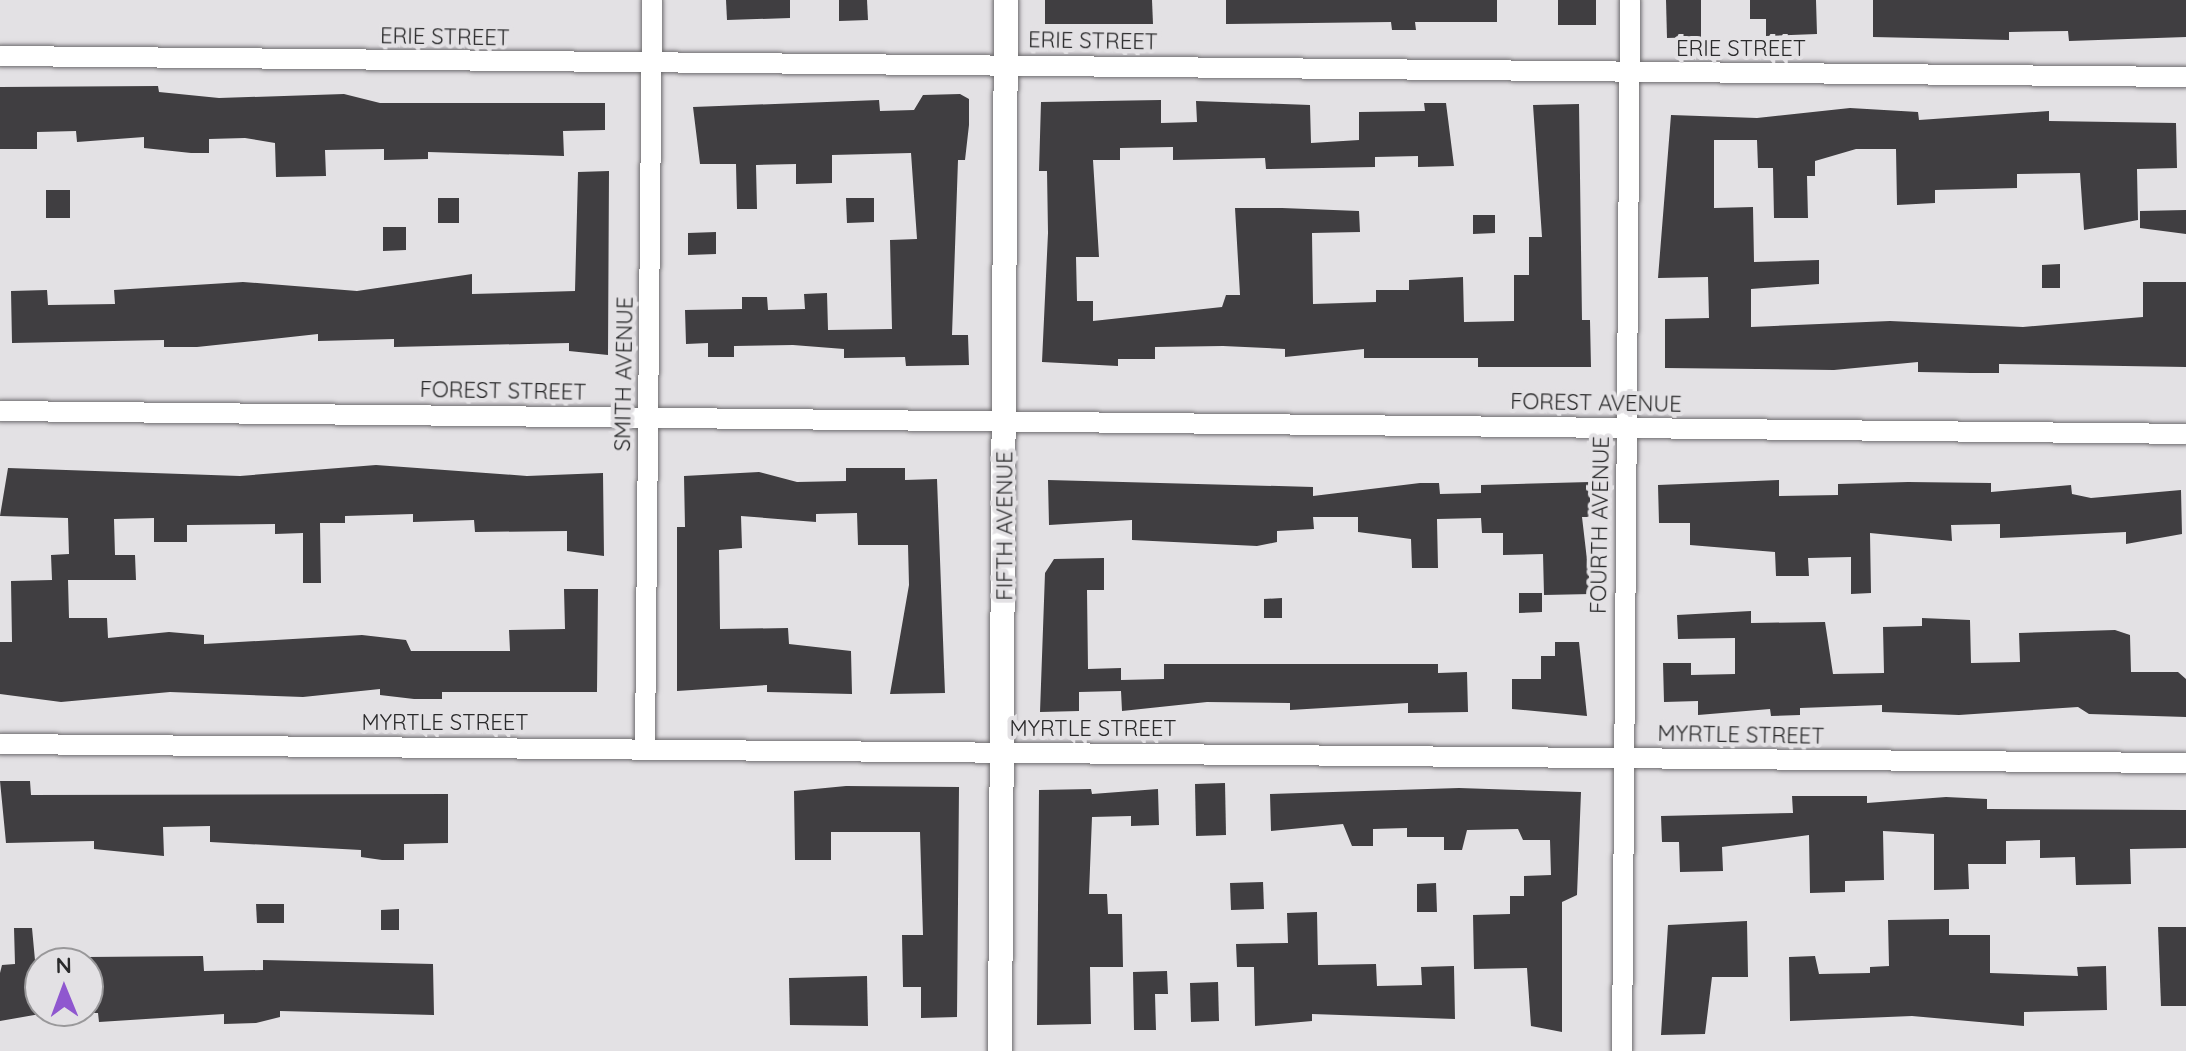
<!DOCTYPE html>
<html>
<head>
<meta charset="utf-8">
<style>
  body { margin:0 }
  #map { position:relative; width:2186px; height:1051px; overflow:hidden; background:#e3e1e4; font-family:Quicksand,sans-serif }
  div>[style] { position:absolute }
  .building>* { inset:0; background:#403e41 }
  .roads { filter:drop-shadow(0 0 2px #6d6b6e) drop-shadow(0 0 2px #6d6b6e) }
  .minor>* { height:20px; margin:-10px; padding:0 10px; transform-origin:10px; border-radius:10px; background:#fff }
  .tertiary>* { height:24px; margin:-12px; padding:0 12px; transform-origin:12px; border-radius:12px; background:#fff }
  span { translate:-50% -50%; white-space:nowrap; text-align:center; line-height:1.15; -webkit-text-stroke:8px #e3e1e4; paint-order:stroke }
  .street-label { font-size:22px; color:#2a2a2b }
  .north { position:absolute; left:24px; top:947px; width:80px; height:80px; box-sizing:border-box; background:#e3e1e4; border:2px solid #99989a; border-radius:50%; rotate:359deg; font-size:22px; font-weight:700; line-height:32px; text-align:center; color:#2a2a2b }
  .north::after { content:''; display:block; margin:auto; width:28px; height:36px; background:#8f57cf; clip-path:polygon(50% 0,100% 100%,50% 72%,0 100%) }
</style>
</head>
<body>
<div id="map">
  <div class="building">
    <i style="clip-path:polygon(726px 0,790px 0,790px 18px,727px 20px)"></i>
    <i style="clip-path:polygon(839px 0,867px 0,868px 20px,839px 21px)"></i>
    <i style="clip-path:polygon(1045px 0,1152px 0,1153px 24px,1045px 24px)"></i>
    <i style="clip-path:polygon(1226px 0,1497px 0,1497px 22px,1415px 22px,1416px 30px,1392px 30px,1391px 22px,1226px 24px)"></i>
    <i style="clip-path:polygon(1558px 0,1596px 0,1596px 25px,1558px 25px)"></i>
    <i style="clip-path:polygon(1666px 0,1701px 0,1701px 37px,1667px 38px)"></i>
    <i style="clip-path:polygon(1750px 0,1816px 0,1817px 34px,1766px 36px,1766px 19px,1750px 19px)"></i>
    <i style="clip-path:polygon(1873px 0,2186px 0,2186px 37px,2069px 41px,2068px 31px,2009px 32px,2009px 40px,1873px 37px)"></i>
    <i style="clip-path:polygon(158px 86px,159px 92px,219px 98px,344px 94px,380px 103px,605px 103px,605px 130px,563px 131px,564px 156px,428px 152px,428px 159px,384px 160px,384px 149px,325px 150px,326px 176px,276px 177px,275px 143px,245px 138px,209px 139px,209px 153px,191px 153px,144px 148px,144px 137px,77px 142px,76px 131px,37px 132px,37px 149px,0 149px,0 87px)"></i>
    <i style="clip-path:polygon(960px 94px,969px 99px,969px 125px,965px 160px,958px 160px,952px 335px,968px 335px,969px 365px,906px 366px,905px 357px,844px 358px,844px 349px,793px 345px,734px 346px,734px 357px,708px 357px,708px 343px,686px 344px,685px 310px,742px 309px,742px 297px,767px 297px,768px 310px,805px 309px,804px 294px,827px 293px,828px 330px,892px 329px,890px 240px,917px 239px,911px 153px,832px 155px,832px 183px,796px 184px,796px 164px,756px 165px,757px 209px,737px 209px,736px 164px,700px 164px,693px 107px,879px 100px,880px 111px,914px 110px,923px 95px)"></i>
    <i style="clip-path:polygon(1161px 100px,1161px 123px,1197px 122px,1196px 101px,1310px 105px,1311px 143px,1359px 140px,1359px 112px,1425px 111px,1424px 103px,1446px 103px,1454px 166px,1418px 167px,1418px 156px,1375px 157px,1375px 167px,1266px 169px,1265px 158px,1173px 160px,1173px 147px,1120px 148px,1120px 160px,1093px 160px,1099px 257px,1076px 257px,1077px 301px,1093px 301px,1093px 321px,1222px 307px,1226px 295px,1240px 295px,1235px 208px,1282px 208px,1359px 211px,1360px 232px,1312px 233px,1313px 304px,1376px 302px,1376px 290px,1409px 290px,1409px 280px,1463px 277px,1464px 322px,1514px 321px,1514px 275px,1529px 275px,1529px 237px,1542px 237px,1533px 105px,1579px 104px,1582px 320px,1590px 320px,1591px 367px,1478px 367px,1478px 358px,1364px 358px,1364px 349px,1285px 357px,1285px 349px,1223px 346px,1155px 347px,1155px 359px,1118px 359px,1118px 366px,1042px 362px,1048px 233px,1047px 171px,1039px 171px,1041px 102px)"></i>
    <i style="clip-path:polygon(1850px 108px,1918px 112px,1919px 120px,2049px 111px,2049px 121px,2176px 123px,2177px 168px,2137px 169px,2138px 220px,2084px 230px,2080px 173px,2017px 174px,2017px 188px,1935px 190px,1935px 203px,1897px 205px,1896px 149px,1856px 149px,1815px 161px,1815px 176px,1807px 176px,1808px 218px,1774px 218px,1773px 168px,1758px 168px,1757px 140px,1714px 140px,1714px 208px,1753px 207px,1754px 262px,1819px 260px,1819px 284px,1751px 289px,1751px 327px,1890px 321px,2023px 327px,2143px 317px,2143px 282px,2186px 282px,2186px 367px,1999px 364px,1999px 373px,1971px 373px,1918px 372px,1918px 362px,1834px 370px,1665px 368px,1665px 319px,1709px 318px,1708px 277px,1658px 278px,1671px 115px,1757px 118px)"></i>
    <i style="clip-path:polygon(609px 171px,608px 355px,569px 351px,569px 343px,394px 347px,394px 339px,318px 341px,318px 334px,197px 347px,164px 347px,164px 340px,12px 343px,11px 291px,47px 290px,48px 305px,115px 304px,114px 290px,243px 282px,357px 291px,472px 274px,472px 294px,575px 291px,578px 172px)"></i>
    <i style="clip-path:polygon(46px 190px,70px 190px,70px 218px,46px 218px)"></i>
    <i style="clip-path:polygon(438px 198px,459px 198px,459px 223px,438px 223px)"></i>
    <i style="clip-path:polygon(846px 198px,874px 198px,874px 222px,847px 223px)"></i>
    <i style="clip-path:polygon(2186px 210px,2186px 234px,2140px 228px,2140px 211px)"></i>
    <i style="clip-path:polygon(1473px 215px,1495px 215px,1495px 233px,1473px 234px)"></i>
    <i style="clip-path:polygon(383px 227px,406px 227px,406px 250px,383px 251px)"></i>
    <i style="clip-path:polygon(716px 232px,716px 254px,688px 255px,688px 233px)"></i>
    <i style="clip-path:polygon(2060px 264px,2060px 288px,2042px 288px,2042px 265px)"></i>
    <i style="clip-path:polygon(376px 465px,527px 476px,603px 473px,604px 556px,567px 551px,567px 531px,475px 532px,474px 520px,413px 522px,413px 514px,345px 516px,345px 523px,320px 523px,321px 583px,303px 583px,303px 533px,275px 534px,275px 524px,187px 525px,187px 542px,154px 542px,154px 518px,114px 519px,115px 555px,135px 555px,136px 580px,68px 580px,69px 618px,107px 618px,108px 638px,169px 632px,204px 635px,204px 644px,362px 635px,406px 640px,411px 651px,510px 651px,509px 630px,565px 629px,564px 589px,598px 589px,597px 692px,442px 692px,442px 699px,414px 699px,380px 695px,380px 689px,303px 697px,170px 692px,61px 702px,0 694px,0 642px,12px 642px,11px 581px,52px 580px,51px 555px,69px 554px,68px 518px,0 516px,8px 468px,240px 476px)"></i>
    <i style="clip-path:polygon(846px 468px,905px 468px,905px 480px,937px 479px,945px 693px,890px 694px,909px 585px,908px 545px,858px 545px,857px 513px,816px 514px,816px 522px,741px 516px,742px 548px,719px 550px,720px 629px,788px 628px,789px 644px,851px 651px,852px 694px,767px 692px,767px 685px,677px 691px,677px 527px,685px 527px,684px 476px,759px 472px,797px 482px,846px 481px)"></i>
    <i style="clip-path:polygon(1048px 480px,1313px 487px,1313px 496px,1420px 483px,1439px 483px,1440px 494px,1481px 493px,1481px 485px,1590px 482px,1590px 517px,1582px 517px,1591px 594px,1544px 595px,1543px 554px,1503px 555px,1503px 533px,1482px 533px,1481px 518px,1437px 519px,1438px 568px,1412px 568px,1411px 539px,1358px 532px,1358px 517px,1313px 517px,1314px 529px,1277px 531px,1277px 542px,1257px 546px,1132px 540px,1132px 520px,1049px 525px)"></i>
    <i style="clip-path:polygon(1779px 480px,1779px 496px,1838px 495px,1838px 484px,1908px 482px,1991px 483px,1991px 492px,2071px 485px,2072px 494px,2091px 498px,2181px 490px,2182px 534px,2126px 544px,2126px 532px,2000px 538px,2000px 524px,1951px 525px,1952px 541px,1870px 533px,1871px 593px,1851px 594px,1851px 557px,1808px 558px,1809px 576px,1776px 576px,1775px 552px,1690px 545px,1690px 523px,1659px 523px,1658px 485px)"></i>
    <i style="clip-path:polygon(1104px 558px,1104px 590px,1087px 590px,1088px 669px,1121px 668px,1121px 680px,1164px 679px,1164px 664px,1438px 664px,1438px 673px,1467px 672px,1468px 712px,1408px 713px,1408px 703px,1290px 710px,1290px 703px,1207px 702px,1122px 711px,1121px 691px,1079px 692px,1079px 711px,1040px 712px,1045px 573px,1054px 559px)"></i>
    <i style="clip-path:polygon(1519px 593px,1542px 593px,1542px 612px,1519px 613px)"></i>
    <i style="clip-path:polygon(1282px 598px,1282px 618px,1264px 618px,1264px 599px)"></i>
    <i style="clip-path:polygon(1751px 611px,1751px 623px,1825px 622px,1833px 674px,1884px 673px,1883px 627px,1922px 626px,1922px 618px,1970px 620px,1971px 663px,2020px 662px,2019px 633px,2115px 630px,2130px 635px,2131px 672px,2178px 672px,2186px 679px,2186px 717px,2089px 714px,2078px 707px,1959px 715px,1882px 712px,1882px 705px,1800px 708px,1800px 715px,1771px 716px,1770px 709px,1698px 715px,1698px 701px,1664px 702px,1663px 663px,1691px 663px,1691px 675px,1735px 674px,1735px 638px,1678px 639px,1677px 615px)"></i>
    <i style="clip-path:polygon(1555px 642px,1579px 642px,1587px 716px,1512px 709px,1512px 679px,1541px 679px,1541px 656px,1555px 656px)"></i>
    <i style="clip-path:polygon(0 781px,30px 781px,31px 795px,448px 794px,448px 843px,404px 844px,404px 860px,382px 860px,361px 857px,361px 850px,210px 842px,210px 826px,163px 827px,164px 856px,94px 849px,94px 841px,6px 843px)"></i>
    <i style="clip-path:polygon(1225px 783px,1226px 835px,1196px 836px,1195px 784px)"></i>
    <i style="clip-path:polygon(846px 786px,959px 787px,957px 1017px,921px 1018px,921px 987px,903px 987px,902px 935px,923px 935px,920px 832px,831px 832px,831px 860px,795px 860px,794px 791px)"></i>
    <i style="clip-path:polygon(1459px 788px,1581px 792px,1577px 895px,1562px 902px,1562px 1032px,1531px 1026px,1527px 968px,1474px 969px,1473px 915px,1510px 914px,1510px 896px,1524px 896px,1524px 876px,1551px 875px,1550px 840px,1523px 840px,1518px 829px,1467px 830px,1462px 850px,1444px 850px,1444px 837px,1407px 837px,1407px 828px,1373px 829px,1373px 846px,1352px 846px,1343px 824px,1271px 831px,1270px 794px)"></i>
    <i style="clip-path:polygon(1091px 789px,1092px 794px,1158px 789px,1159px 825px,1131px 826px,1131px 816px,1092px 817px,1089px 894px,1107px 894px,1108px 914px,1122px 914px,1123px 967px,1090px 967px,1091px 1024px,1037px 1025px,1039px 790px)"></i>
    <i style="clip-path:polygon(1792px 796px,1867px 796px,1867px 803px,1946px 797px,1987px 799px,1987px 809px,2186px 810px,2186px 848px,2130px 849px,2131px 884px,2076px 885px,2075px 857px,2040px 858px,2040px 840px,2006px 841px,2006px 864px,1968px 864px,1969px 889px,1934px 890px,1934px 834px,1883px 831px,1884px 880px,1845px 881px,1845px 892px,1810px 893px,1809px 835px,1722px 847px,1723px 871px,1680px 872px,1679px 842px,1662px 842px,1661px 816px,1793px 813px)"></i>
    <i style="clip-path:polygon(1263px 882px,1264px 909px,1231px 910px,1230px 883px)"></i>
    <i style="clip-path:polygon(1436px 883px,1437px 912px,1417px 912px,1417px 884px)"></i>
    <i style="clip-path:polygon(256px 904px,284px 904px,284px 923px,257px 923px)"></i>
    <i style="clip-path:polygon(399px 909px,399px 930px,381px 930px,381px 910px)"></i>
    <i style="clip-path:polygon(1317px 912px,1318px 965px,1376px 964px,1377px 986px,1422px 985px,1421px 967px,1454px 966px,1455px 1019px,1312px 1014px,1312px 1021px,1255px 1026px,1254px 967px,1237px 967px,1236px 944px,1288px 943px,1287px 913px)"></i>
    <i style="clip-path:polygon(1949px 919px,1949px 935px,1990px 935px,1990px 973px,2078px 976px,2077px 967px,2106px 966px,2107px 1010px,2024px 1012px,2024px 1026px,1912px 1016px,1790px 1021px,1789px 957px,1815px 956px,1819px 974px,1870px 973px,1870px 967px,1889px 966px,1888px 920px)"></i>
    <i style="clip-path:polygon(1747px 921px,1748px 977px,1712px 977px,1705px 1034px,1661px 1035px,1668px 925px)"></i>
    <i style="clip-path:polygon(2158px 927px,2186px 927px,2186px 1006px,2161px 1006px)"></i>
    <i style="clip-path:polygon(14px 928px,32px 928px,40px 1014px,0 1021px,0 973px,2px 965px,15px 964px)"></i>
    <i style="clip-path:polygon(203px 956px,204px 971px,263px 970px,263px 960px,433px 964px,434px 1015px,280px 1011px,280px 1017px,256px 1023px,224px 1024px,224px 1014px,99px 1022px,98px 1013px,88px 1013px,88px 957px)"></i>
    <i style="clip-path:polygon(1167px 971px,1168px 994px,1155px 994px,1156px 1030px,1134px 1030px,1133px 972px)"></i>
    <i style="clip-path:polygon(867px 976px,868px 1026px,790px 1025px,789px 978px)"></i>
    <i style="clip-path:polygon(1218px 982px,1219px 1021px,1191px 1022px,1190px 983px)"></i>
  </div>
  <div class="roads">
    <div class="minor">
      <i style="left:0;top:56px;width:2186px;rotate:0.55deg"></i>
      <i style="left:0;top:411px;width:2186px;rotate:0.6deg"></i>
      <i style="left:0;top:744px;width:2186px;rotate:0.5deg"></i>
      <i style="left:645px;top:748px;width:748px;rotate:-89.46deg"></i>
      <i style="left:1622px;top:1051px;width:1051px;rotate:-89.56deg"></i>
    </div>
    <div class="tertiary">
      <i style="left:1000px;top:1051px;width:1051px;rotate:-89.67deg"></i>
    </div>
  </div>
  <div class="street-label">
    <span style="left:445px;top:37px;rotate:1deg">ERIE STREET</span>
    <span style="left:1093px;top:41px;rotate:1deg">ERIE STREET</span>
    <span style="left:1741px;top:49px">ERIE STREET</span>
    <span style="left:624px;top:374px;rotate:-89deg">SMITH AVENUE</span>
    <span style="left:503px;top:391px;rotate:1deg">FOREST STREET</span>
    <span style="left:1596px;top:403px;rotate:1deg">FOREST AVENUE</span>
    <span style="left:1600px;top:525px;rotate:-89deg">FOURTH AVENUE</span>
    <span style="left:1005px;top:526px;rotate:-90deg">FIFTH AVENUE</span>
    <span style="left:445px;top:723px">MYRTLE STREET</span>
    <span style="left:1093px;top:729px">MYRTLE STREET</span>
    <span style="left:1741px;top:735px;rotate:1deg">MYRTLE STREET</span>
  </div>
  <div class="north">N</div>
</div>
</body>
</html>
